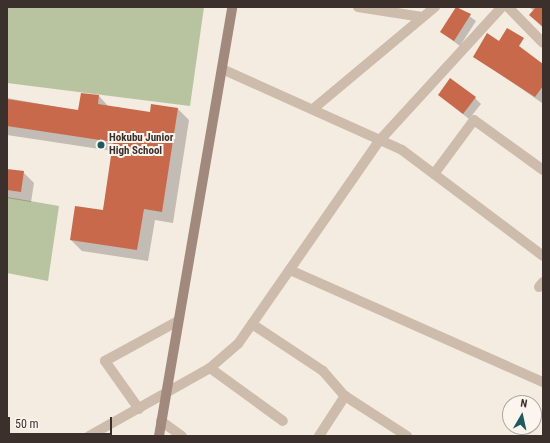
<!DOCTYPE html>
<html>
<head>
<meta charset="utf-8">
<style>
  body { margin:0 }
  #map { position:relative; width:550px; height:443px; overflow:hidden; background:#f4ebe1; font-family:"Roboto Condensed",sans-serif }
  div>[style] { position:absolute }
  .green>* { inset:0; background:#b8c4a0 }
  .shadow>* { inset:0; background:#0003 }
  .building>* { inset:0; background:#c8694b }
  .street>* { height:10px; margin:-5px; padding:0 5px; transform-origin:5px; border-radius:5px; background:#cdbbac }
  .secondary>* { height:10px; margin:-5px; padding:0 5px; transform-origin:5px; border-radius:5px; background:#a18a7d }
  .dots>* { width:11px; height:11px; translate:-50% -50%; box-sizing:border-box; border:2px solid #fbf5ee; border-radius:50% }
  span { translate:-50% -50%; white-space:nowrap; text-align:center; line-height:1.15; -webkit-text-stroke:4px #fbf5ee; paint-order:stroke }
  .poi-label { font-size:11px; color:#3b302b; font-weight:700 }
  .left { translate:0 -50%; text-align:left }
  .frame { position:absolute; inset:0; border:8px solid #3b302b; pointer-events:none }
  .north { position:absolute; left:502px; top:395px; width:40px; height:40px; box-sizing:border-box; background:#fbf5ee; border:1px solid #aea6a0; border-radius:50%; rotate:9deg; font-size:11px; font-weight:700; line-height:16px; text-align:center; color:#3b302b }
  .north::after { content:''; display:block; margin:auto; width:14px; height:18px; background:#1f5a5e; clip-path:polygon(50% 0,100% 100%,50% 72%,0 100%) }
  .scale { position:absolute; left:8px; top:417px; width:104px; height:18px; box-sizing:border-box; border:2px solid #3b302b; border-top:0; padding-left:5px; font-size:12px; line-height:14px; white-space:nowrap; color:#3b302b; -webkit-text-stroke:3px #fbf5ee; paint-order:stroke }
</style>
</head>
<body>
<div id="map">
  <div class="green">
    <i style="clip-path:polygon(7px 7px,204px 7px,190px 106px,7px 83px)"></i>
    <i style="clip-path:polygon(7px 197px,59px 206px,48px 281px,7px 273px)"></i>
  </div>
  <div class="shadow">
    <i style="clip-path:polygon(457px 7px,476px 21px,460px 46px,441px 32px)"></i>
    <i style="clip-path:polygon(529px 7px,543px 7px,543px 28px,531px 15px,534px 11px)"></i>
    <i style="clip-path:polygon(503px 36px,543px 65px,542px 103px,474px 56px,500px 42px)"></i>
    <i style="clip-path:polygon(439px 95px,475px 98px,481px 104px,469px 119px)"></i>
    <i style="clip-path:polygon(99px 96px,109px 107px,150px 113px,178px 109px,189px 120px,173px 223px,155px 220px,148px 261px,82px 251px,71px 240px,103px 211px,113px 151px,7px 135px,7px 98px,79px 111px)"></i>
    <i style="clip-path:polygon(7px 170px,23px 172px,34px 183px,31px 202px,7px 198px)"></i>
  </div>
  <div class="building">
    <i style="clip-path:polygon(456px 7px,471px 14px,454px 41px,440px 32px)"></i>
    <i style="clip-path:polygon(536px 7px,543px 7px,543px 27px,529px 15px)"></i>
    <i style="clip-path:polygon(507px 28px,524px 38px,519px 46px,543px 64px,543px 86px,535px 97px,473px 57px,487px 33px,499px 41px)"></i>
    <i style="clip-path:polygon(450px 78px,476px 97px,463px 114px,438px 95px)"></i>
    <i style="clip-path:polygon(81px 93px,99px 95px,98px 104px,150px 112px,151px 104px,178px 108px,162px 212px,144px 209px,137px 250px,70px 240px,75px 206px,103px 210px,113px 142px,7px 126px,7px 99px,78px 110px)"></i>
    <i style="clip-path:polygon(7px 169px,24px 171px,21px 192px,7px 190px)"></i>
  </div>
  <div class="street">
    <i style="left:358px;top:7px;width:65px;rotate:8.9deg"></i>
    <i style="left:508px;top:7px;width:50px;rotate:45.8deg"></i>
    <i style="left:222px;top:69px;width:197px;rotate:24.2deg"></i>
    <i style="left:402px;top:150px;width:176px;rotate:36.9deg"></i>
    <i style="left:313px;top:109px;width:159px;rotate:-39.9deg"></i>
    <i style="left:434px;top:174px;width:67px;rotate:-53.5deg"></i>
    <i style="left:474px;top:120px;width:85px;rotate:35.9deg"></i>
    <i style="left:290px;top:270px;width:277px;rotate:23.9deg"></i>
    <i style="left:539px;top:287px;width:6px;rotate:-51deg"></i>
    <i style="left:252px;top:324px;width:85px;rotate:33.5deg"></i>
    <i style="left:323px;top:371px;width:33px;rotate:49deg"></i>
    <i style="left:345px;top:396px;width:74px;rotate:32.8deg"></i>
    <i style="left:210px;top:368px;width:90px;rotate:36deg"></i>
    <i style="left:139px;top:409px;width:59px;rotate:-125.3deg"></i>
    <i style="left:105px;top:361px;width:83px;rotate:-28.7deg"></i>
    <i style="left:161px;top:421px;width:26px;rotate:36deg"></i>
    <i style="left:89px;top:436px;width:139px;rotate:-29.3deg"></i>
    <i style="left:210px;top:368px;width:37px;rotate:-41deg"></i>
    <i style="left:238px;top:344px;width:247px;rotate:-55.2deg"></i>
    <i style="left:379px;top:141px;width:182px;rotate:-47.5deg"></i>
    <i style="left:319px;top:436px;width:48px;rotate:-57deg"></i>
  </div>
  <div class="secondary">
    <i style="left:159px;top:436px;width:435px;rotate:-80.3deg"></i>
  </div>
  <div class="dots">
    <i style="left:101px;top:145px;background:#1f5a5e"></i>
  </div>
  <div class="poi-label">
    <span class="left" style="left:109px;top:145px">Hokubu Junior<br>High School</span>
  </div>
  <div class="frame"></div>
  <div class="north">N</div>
  <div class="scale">50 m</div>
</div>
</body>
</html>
